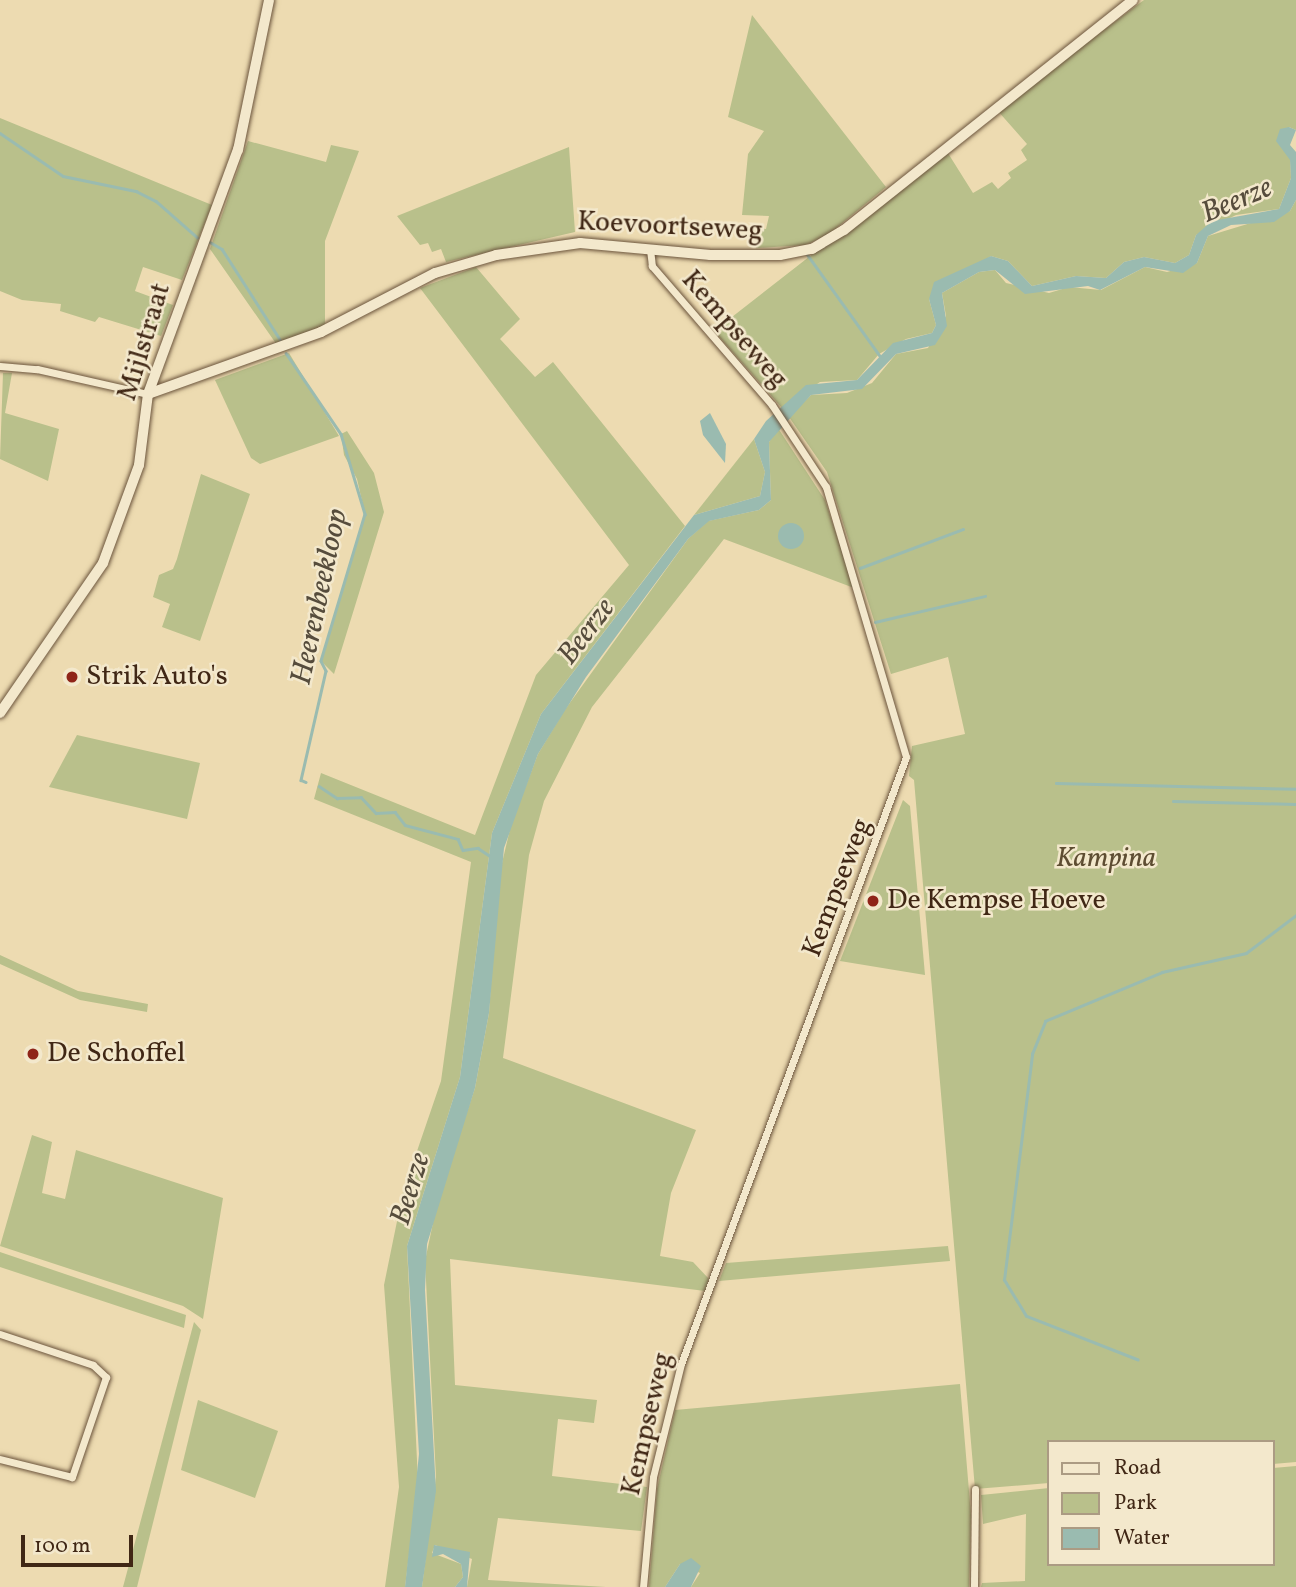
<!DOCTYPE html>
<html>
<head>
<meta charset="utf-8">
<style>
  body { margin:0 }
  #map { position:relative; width:1296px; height:1587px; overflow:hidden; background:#eddbb1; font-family:Vollkorn,serif }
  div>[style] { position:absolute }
  .green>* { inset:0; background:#b9c08b }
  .water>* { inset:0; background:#9abbb0 }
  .round { border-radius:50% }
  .stream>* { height:2.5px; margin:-1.25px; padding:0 1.25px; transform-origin:1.25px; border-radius:1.25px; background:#9abbb0 }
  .roads { filter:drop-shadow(0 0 2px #6b543c) drop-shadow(0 0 2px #6b543c) }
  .street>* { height:7px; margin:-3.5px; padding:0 3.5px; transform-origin:3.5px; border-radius:3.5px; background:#f3e8cc }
  .secondary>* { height:10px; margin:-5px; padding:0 5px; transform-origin:5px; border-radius:5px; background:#f3e8cc }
  .dots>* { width:19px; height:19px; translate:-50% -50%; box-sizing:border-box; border:4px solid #f3e8cc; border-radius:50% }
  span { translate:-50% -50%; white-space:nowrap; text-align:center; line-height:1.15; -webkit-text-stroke:5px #f3e8cc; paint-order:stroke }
  .street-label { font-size:28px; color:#402715 }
  .poi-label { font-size:28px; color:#402715 }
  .left { translate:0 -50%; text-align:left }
  .park-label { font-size:28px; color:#5e4d32; font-style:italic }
  .water-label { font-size:30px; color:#564c3c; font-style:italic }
  .legend { position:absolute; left:1047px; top:1440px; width:228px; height:126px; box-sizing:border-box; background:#f3e8cc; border:2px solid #ab9b83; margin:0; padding:9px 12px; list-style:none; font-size:21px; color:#402715 }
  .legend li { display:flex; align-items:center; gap:14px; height:35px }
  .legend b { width:35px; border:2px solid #ab9b83 }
  .scale { position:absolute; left:21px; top:1535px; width:112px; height:32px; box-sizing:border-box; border:4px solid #402715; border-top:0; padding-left:9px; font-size:21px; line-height:24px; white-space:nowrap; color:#402715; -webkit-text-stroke:5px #f3e8cc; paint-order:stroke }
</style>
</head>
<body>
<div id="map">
  <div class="green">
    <i style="clip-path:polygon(1144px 0,1296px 0,1296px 130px,1289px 127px,1291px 178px,1279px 209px,1236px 215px,1196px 235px,1189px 255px,1175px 263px,1144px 257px,1124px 262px,1106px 278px,1076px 276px,1032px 286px,1008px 261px,991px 256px,929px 299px,936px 325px,932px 333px,906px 339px,879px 354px,857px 380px,820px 382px,782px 408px,714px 331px,946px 150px,973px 193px,992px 182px,998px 189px,1011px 178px,1008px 173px,1027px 160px,1021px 150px,1027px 144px,997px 110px)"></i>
    <i style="clip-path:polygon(752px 15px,886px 187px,829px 234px,806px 245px,756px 248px,758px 228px,766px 229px,769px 216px,742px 215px,748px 154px,764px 131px,728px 117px)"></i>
    <i style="clip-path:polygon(0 118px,212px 205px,182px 280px,143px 267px,135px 291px,173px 305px,161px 336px,99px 317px,95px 322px,60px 311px,61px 304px,22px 300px,0 291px)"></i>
    <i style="clip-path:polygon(248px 141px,326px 162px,331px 145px,359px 151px,325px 241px,325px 327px,277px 345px,210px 249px)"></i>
    <i style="clip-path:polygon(569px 147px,575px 232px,446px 262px,441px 249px,432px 252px,428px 243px,420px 245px,397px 216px)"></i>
    <i style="clip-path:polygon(1296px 200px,1296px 1462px,1273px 1464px,1273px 1442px,1049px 1442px,1049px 1483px,975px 1489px,914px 780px,909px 776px,912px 746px,965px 734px,948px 657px,891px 674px,827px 472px,789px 417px,811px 395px,847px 393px,872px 383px,896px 354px,928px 348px,946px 316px,942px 293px,979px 272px,995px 270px,1006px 283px,1049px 293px,1069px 287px,1101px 290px,1145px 267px,1167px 272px,1197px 263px,1208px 236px,1290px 211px)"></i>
    <i style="clip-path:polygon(476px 267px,520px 319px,500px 339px,535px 377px,553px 362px,685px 526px,541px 714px,492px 833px,460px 1077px,407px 1246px,418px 1482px,405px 1587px,385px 1587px,399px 1487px,384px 1285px,403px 1192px,441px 1081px,471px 862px,314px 799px,321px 773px,475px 835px,536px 675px,629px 565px,420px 288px)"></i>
    <i style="clip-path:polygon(289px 353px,339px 436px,260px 464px,251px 458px,215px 380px)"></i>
    <i style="clip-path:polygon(3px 373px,12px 373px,5px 413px,59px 429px,48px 481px,0 459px)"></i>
    <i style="clip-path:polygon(778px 428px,825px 500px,854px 588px,724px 539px,592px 707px,544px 801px,529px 855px,503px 1058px,696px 1130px,671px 1193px,660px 1256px,693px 1262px,709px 1279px,705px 1291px,450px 1259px,455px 1385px,597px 1400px,594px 1423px,558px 1419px,552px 1476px,647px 1487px,641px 1531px,498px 1518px,488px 1580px,606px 1587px,467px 1587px,472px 1559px,435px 1545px,432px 1553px,461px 1564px,463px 1577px,455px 1587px,422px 1587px,436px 1477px,425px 1261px,438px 1199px,475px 1088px,489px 1013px,498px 880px,511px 825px,538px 754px,564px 711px,688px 539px,708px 521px,759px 510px,771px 500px,769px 442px)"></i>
    <i style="clip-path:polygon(347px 431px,374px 473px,384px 512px,334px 674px,321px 661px,365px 514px,357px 479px,344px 455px,341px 434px)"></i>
    <i style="clip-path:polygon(754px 439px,765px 472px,760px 496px,694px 515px)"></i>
    <i style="clip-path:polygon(201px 474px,250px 494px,200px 641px,162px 627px,170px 604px,153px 597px,159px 575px,173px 569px,177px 559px)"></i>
    <i style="clip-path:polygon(77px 735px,200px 763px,187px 819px,49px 787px)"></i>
    <i style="clip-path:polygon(903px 800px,910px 806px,925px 975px,840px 961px)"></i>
    <i style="clip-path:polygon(0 955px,78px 991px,148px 1004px,147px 1012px,80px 1000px,0 964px)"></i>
    <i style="clip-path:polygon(32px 1135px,52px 1142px,42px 1193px,65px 1199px,76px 1150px,223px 1198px,203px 1319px,183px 1306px,0 1246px)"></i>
    <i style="clip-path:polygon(948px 1246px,950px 1261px,719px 1281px,726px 1263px)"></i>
    <i style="clip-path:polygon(0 1252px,186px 1315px,184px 1328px,0 1267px)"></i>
    <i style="clip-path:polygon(194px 1322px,201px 1330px,137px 1587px,123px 1587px)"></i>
    <i style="clip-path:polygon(960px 1384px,971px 1515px,969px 1587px,691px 1587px,700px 1573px,680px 1564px,665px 1587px,649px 1587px,657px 1489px,675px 1410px)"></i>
    <i style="clip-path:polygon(198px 1400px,278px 1431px,255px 1498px,181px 1470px)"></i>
    <i style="clip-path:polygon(1296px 1466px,1296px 1587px,981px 1587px,982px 1583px,1025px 1581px,1026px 1514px,983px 1524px,981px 1495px,1049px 1488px,1049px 1564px,1273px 1564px,1273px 1468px)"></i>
  </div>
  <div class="water">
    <i style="clip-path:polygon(1289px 127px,1296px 130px,1290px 145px,1296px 152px,1296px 200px,1290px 211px,1274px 222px,1231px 225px,1208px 236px,1197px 263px,1183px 273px,1145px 267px,1100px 290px,1088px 286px,1025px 294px,995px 270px,979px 272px,942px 293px,947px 326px,935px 345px,896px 354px,862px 389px,811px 395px,769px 442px,771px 500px,759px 510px,709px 521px,688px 539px,586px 677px,538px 754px,504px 848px,489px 1013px,475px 1088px,427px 1244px,425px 1290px,436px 1491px,422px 1587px,405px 1587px,419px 1454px,407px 1246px,460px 1077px,492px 833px,541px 714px,694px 515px,760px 496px,765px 472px,754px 439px,766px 421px,806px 385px,857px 380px,893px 343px,932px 333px,936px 325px,929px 299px,934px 282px,991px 256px,1008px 261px,1032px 286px,1076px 276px,1106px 278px,1124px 262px,1144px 257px,1175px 263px,1189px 255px,1196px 235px,1212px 221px,1279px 209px,1291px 178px,1290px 160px,1276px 141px,1280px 129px)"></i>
    <i style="clip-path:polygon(710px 413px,726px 444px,725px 463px,703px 435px,700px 421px)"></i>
    <i class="round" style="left:778px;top:523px;width:26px;height:26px"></i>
    <i style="clip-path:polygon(434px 1545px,470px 1552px,467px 1587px,455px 1587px,463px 1577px,461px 1564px,443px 1554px,432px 1557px)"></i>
    <i style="clip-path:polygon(691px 1558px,701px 1566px,691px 1587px,665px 1587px,680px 1564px)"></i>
  </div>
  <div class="stream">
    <i style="left:0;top:133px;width:76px;rotate:34.3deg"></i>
    <i style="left:63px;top:176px;width:75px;rotate:11.6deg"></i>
    <i style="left:136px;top:191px;width:22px;rotate:27deg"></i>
    <i style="left:156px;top:201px;width:55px;rotate:41.3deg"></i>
    <i style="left:210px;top:242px;width:14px;rotate:30deg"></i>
    <i style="left:222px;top:249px;width:109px;rotate:57.3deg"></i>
    <i style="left:807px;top:254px;width:125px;rotate:54.4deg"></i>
    <i style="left:286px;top:353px;width:98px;rotate:55.8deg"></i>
    <i style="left:341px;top:434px;width:84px;rotate:73.3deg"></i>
    <i style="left:365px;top:514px;width:153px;rotate:106.7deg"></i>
    <i style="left:321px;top:661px;width:11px;rotate:63deg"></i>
    <i style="left:326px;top:671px;width:112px;rotate:102.9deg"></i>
    <i style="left:301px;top:780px;width:5px;rotate:22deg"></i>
    <i style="left:860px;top:568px;width:110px;rotate:-20.7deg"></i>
    <i style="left:875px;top:622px;width:113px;rotate:-13.3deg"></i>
    <i style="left:1056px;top:783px;width:240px;rotate:1.4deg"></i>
    <i style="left:319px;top:786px;width:22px;rotate:34deg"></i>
    <i style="left:337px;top:798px;width:24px;rotate:-2deg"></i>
    <i style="left:361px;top:797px;width:22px;rotate:47deg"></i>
    <i style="left:376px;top:813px;width:19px;rotate:-3deg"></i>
    <i style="left:395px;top:812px;width:16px;rotate:52deg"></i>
    <i style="left:405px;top:825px;width:55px;rotate:14.8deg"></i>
    <i style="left:458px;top:839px;width:12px;rotate:66deg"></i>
    <i style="left:463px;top:850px;width:15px;rotate:-8deg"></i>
    <i style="left:478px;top:848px;width:14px;rotate:34deg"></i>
    <i style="left:1173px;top:801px;width:123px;rotate:1.4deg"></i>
    <i style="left:1138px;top:1360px;width:120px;rotate:-158.6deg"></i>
    <i style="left:1026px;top:1316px;width:42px;rotate:-121.4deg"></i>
    <i style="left:1004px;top:1280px;width:228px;rotate:-82.9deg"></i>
    <i style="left:1032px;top:1054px;width:35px;rotate:-68deg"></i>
    <i style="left:1045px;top:1021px;width:127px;rotate:-22.7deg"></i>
    <i style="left:1162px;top:972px;width:86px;rotate:-12.7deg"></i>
    <i style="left:1246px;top:953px;width:63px;rotate:-37.2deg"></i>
  </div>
  <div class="roads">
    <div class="street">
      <i style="left:0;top:366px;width:37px;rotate:5deg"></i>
      <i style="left:37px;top:369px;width:114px;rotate:12.7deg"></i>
      <i style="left:0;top:1334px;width:98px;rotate:18.4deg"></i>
      <i style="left:93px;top:1365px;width:18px;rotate:43deg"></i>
      <i style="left:106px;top:1377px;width:106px;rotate:108.8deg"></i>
      <i style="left:72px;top:1477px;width:74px;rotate:-166deg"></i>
      <i style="left:643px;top:1587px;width:110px;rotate:-84.8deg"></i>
      <i style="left:653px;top:1477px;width:116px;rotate:-76.1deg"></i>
      <i style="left:681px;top:1364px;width:647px;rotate:-69.66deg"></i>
      <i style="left:906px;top:757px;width:282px;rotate:-106.5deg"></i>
      <i style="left:826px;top:487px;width:98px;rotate:-123.4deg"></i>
      <i style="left:772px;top:405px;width:184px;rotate:-130.8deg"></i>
      <i style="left:652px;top:266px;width:16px;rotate:-97deg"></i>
      <i style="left:974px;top:1587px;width:98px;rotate:-89.4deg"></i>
    </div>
    <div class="secondary">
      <i style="left:148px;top:394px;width:184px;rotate:-19.7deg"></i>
      <i style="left:321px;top:332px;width:128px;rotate:-27.4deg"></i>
      <i style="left:435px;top:273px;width:64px;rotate:-16.4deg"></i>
      <i style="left:496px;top:255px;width:85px;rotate:-8.1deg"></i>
      <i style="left:580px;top:243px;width:131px;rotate:5.3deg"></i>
      <i style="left:710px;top:255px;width:70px"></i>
      <i style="left:780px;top:255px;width:33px;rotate:-11deg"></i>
      <i style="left:812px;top:249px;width:37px;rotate:-31deg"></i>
      <i style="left:844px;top:230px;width:369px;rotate:-38.5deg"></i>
      <i style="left:0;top:713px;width:182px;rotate:-55.5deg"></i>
      <i style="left:103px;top:563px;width:104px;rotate:-69.8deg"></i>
      <i style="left:139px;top:465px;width:72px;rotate:-82.8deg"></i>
      <i style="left:148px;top:394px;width:260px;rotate:-69.8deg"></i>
      <i style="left:238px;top:150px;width:153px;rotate:-78.3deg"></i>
    </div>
  </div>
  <div class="dots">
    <i style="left:72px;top:677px;background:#8f2418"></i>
    <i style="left:873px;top:901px;background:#8f2418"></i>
    <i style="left:33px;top:1054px;background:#8f2418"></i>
  </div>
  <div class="street-label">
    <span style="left:670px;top:227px;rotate:3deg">Koevoortseweg</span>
    <span style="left:734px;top:330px;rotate:49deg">Kempseweg</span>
    <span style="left:145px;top:342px;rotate:-73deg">Mijlstraat</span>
    <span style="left:838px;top:888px;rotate:-69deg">Kempseweg</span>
    <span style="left:648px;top:1424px;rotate:-77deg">Kempseweg</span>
  </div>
  <div class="poi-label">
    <span class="left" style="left:86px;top:677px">Strik Auto's</span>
    <span class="left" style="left:887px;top:901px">De Kempse Hoeve</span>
    <span class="left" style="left:47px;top:1054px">De Schoffel</span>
  </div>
  <div class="park-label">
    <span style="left:1106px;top:859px">Kampina</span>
  </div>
  <div class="water-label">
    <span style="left:1237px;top:201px;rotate:-23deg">Beerze</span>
    <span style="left:320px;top:597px;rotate:-78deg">Heerenbeekloop</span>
    <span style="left:587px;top:632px;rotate:-53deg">Beerze</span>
    <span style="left:411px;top:1189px;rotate:-73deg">Beerze</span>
  </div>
  <ul class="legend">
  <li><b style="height:9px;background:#f3e8cc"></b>Road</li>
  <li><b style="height:19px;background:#b9c08b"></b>Park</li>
  <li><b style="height:19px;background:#9abbb0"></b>Water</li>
  </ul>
  <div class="scale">100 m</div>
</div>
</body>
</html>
